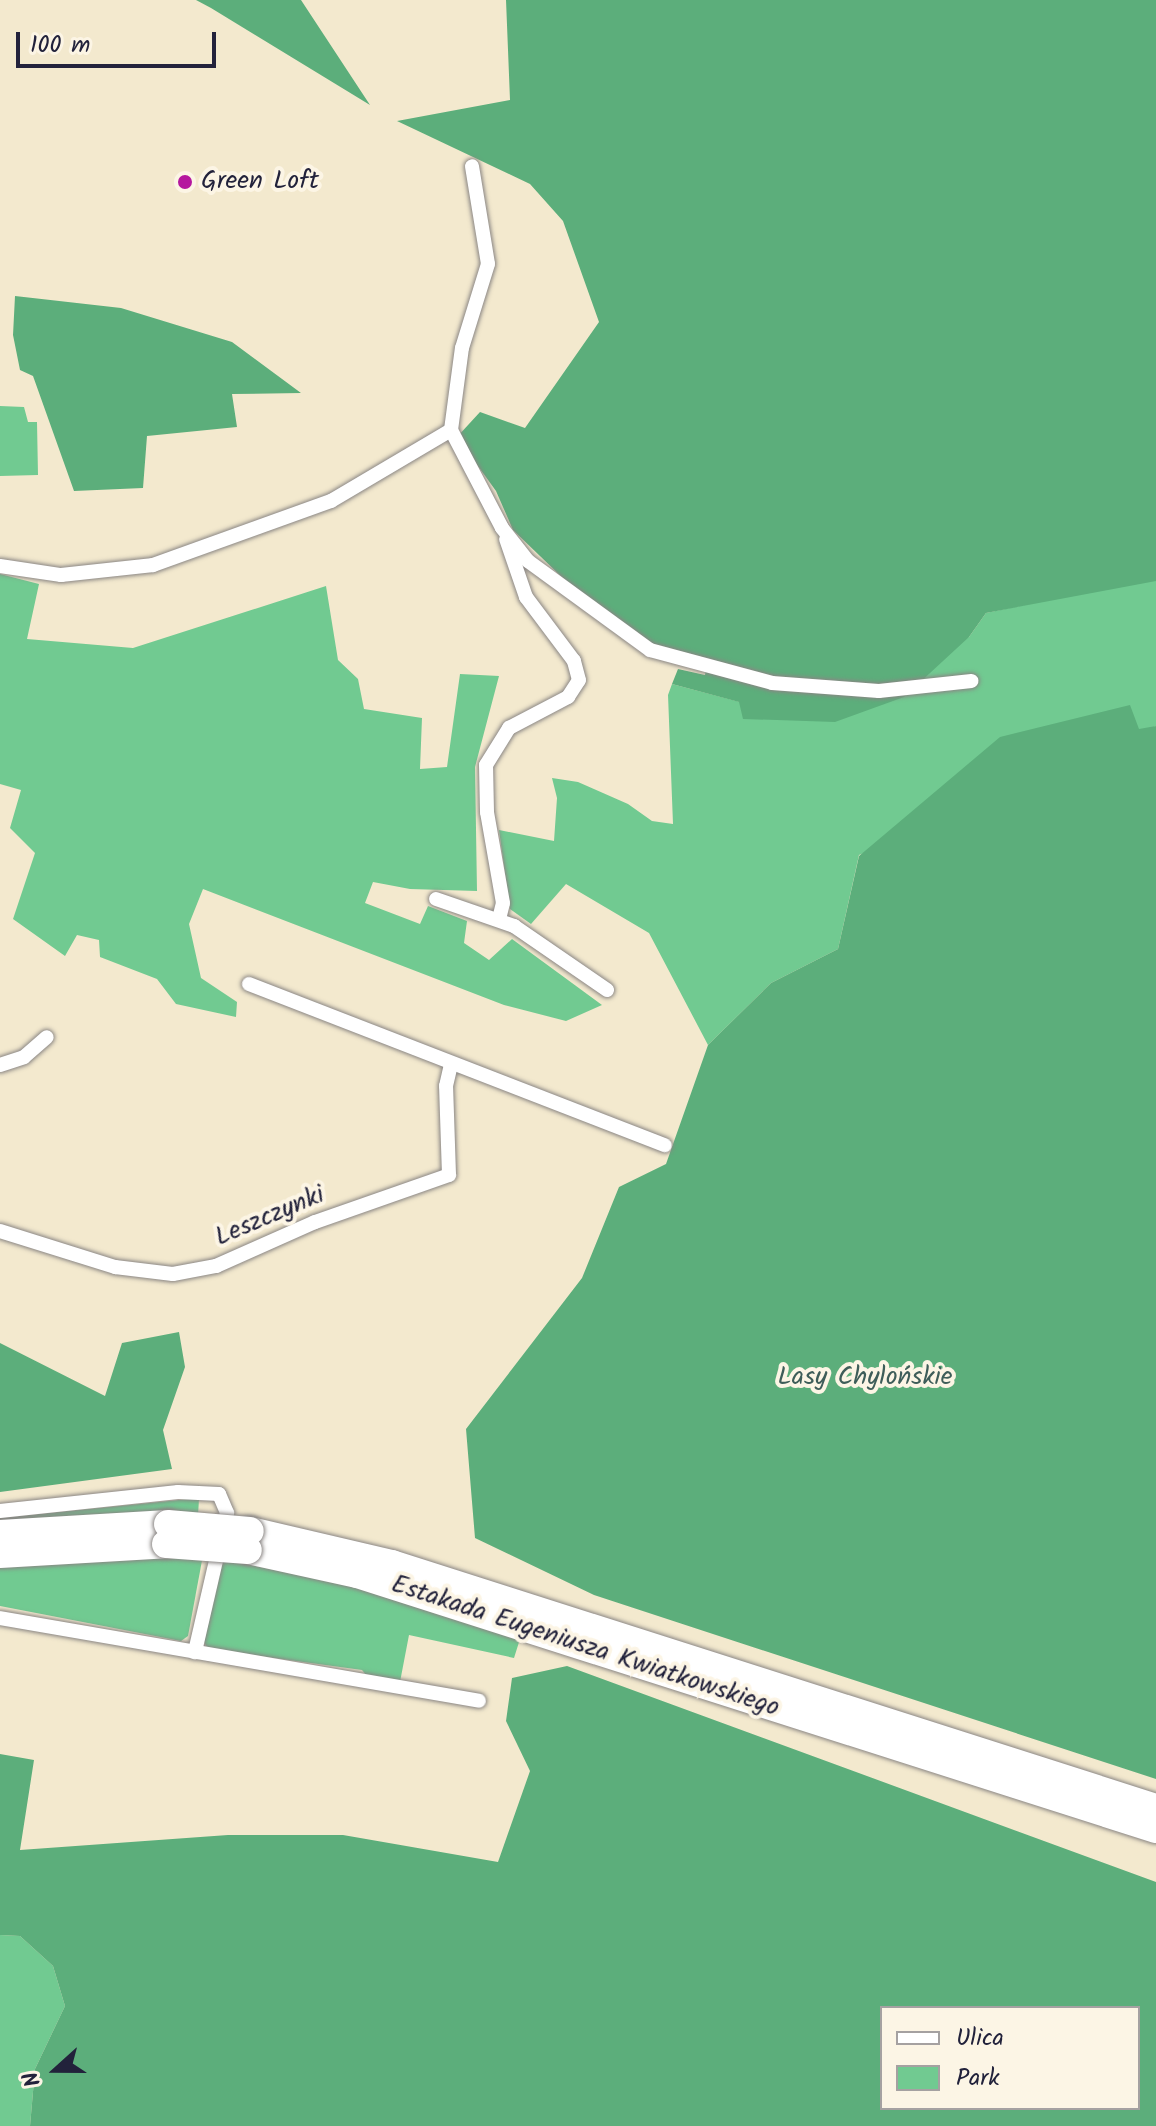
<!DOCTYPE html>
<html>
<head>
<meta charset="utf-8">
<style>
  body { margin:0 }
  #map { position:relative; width:1156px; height:2126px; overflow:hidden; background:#f3e9ce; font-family:Kalam,sans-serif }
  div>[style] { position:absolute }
  .green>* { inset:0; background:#71ca91 }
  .forest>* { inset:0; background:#5cae7b }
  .roads { filter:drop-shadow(0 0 2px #8a8684) drop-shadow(0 0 2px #8a8684) }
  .street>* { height:14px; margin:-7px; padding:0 7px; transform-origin:7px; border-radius:7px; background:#fff }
  .highway>* { height:28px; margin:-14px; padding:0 14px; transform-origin:14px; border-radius:14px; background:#fff }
  .bridges { filter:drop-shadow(0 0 2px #8a8684) drop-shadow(0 0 2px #8a8684) }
  .highway-bridge>* { height:28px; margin:-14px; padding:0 14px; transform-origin:14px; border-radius:14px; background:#fff }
  .dots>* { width:22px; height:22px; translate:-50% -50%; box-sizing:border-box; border:4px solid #fcf5e5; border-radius:50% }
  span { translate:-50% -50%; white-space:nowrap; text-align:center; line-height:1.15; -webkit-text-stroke:8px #fcf5e5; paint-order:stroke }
  .poi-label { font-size:26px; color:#22223b }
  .left { translate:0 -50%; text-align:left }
  .street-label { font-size:26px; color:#22223b }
  .park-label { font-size:26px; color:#3e5d59 }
  .legend { position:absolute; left:880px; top:2006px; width:260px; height:104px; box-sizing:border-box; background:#fcf5e5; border:2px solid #a5a1a1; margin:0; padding:10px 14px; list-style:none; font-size:24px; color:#22223b }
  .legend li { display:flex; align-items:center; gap:16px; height:40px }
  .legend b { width:40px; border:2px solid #a5a1a1 }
  .north { position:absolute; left:16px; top:2030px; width:80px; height:80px; -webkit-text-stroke:6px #fcf5e5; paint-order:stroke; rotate:249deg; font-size:22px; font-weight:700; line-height:32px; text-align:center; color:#22223b }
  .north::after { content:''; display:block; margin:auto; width:28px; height:36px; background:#22223b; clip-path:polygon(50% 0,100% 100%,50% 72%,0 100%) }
  .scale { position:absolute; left:16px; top:32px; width:200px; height:36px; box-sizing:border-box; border:4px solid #22223b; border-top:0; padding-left:10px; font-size:24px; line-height:28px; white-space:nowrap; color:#22223b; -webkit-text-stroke:6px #fcf5e5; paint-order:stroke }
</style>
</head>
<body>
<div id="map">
  <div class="green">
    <i style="clip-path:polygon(0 406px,24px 407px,28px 422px,37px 422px,38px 475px,0 476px)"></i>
    <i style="clip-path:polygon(0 574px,39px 584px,27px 639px,133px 648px,326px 586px,338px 660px,358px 679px,364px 709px,422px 718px,420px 769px,447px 767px,460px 674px,499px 676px,475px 767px,477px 891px,410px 889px,373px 882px,365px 903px,420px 924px,428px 906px,467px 921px,464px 943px,489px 960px,512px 939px,602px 1005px,566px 1021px,504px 1005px,203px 889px,189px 924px,201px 978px,237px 1002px,236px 1017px,176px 1004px,157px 979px,100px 957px,99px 940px,77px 935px,65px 956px,13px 919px,35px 853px,10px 828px,21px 790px,0 784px)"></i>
    <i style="clip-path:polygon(1146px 579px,1156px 581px,1156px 726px,859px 855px,838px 949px,771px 983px,708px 1045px,649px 933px,566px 884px,531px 924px,510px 909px,499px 830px,554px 841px,557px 798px,552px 778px,578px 782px,628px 804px,652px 821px,673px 824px,668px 695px,672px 684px,740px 702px,969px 637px,986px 613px)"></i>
    <i style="clip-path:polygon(199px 1498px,198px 1516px,0 1524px,0 1518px)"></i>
    <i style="clip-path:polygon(203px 1555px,188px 1636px,181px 1641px,0 1606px,0 1565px)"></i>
    <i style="clip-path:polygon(221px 1559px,349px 1585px,520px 1639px,514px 1658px,409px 1635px,400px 1682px,367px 1676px,362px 1670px,208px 1649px,204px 1642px)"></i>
    <i style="clip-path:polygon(0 1935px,20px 1936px,53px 1966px,65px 2006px,35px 2069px,30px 2126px,0 2126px)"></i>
  </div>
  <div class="forest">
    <i style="clip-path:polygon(196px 0,301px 0,370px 105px,211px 8px)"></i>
    <i style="clip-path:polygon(506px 0,1156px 0,1156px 581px,986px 613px,969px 637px,904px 697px,835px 722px,743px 719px,739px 702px,672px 684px,678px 669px,705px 675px,707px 663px,647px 645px,596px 610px,513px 530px,496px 491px,457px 437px,480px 412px,525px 428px,599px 322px,563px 221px,530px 184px,397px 121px,510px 100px)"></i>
    <i style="clip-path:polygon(15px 296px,121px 308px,232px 342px,301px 393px,232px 394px,237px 427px,147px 436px,143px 488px,74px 491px,33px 376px,20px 370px,13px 335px)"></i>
    <i style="clip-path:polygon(1130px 705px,1139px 729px,1156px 726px,1156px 1779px,594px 1595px,475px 1538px,466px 1429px,582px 1278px,619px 1187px,666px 1164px,708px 1045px,771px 983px,838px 949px,859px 856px,1000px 737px)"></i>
    <i style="clip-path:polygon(179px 1332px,185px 1367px,163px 1430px,172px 1469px,0 1492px,0 1343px,105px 1396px,122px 1343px)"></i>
    <i style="clip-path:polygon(evenodd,567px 1666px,1156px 1882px,1156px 2126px,30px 2126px,35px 2069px,65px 2006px,53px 1966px,20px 1936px,0 1935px,0 1754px,34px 1760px,20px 1850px,228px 1835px,343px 1835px,498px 1862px,530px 1771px,506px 1721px,512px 1678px,567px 1666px,882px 2008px,1138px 2008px,1138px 2108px,882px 2108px,882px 2008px)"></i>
  </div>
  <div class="roads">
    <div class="street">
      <i style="left:451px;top:430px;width:83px;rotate:-82.4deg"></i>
      <i style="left:462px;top:348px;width:88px;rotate:-72.8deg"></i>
      <i style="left:488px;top:264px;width:99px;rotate:-99.3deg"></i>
      <i style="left:0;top:566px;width:62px;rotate:8.4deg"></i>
      <i style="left:61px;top:575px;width:93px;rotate:-6.2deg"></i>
      <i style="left:153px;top:565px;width:189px;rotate:-19.8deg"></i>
      <i style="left:331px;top:501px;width:139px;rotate:-30.6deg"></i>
      <i style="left:451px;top:430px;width:110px;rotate:62.5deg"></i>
      <i style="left:502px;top:528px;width:42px;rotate:51.8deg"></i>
      <i style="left:528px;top:561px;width:151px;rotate:36.1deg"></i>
      <i style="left:650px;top:650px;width:126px;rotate:15.1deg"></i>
      <i style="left:772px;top:683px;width:107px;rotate:4.3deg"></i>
      <i style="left:879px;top:691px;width:93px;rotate:-6.2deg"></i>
      <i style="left:436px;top:899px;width:83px;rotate:19.1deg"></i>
      <i style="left:514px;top:926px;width:113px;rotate:34.5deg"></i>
      <i style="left:499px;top:919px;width:16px;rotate:-76deg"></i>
      <i style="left:503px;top:903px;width:92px;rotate:-100deg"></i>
      <i style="left:487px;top:812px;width:47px;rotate:-91.2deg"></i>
      <i style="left:486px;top:765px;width:44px;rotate:-58.1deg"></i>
      <i style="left:509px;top:728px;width:67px;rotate:-27.7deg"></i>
      <i style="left:568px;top:697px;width:20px;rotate:-57deg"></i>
      <i style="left:579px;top:680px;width:20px;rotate:-105deg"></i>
      <i style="left:574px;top:661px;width:80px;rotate:-126.9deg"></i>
      <i style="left:526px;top:597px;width:61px;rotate:-109deg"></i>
      <i style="left:249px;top:984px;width:446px;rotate:21.2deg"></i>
      <i style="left:0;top:1065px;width:25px;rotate:-18deg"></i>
      <i style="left:24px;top:1057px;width:30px;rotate:-41deg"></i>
      <i style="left:0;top:1231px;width:121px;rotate:17.4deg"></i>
      <i style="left:115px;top:1267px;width:58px;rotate:6.9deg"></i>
      <i style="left:173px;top:1274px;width:44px;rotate:-10.5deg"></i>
      <i style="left:216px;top:1266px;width:108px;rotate:-24deg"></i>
      <i style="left:315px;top:1222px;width:142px;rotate:-19.3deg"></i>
      <i style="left:449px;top:1175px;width:89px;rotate:-91.9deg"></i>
      <i style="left:446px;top:1086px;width:22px;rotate:-77deg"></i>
      <i style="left:0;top:1511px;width:179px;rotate:-6.1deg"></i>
      <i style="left:178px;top:1492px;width:41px;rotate:2.8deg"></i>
      <i style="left:219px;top:1494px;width:21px;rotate:67deg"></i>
      <i style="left:227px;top:1513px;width:143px;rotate:103deg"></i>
      <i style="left:0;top:1618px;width:486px;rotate:9.8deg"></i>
    </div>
    <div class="highway">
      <i style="left:250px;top:1531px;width:146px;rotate:13.1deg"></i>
      <i style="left:392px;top:1564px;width:802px;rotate:17.71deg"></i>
      <i style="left:0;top:1534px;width:168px;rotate:-3.4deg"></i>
      <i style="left:248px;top:1550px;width:112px;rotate:12.4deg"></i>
      <i style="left:357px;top:1574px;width:839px;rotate:17.7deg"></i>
      <i style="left:0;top:1554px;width:166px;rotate:-3.4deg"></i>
    </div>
  </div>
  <div class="bridges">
    <div class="highway-bridge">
      <i style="left:168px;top:1524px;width:82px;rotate:4.9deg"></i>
      <i style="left:166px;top:1544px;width:82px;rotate:4.2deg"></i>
    </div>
  </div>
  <div class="dots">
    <i style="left:185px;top:182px;background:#b5179e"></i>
  </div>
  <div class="poi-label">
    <span class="left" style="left:201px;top:182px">Green Loft</span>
  </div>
  <div class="street-label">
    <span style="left:270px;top:1217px;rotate:-23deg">Leszczynki</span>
    <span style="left:585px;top:1647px;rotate:18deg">Estakada Eugeniusza Kwiatkowskiego</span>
  </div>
  <div class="park-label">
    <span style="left:865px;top:1378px">Lasy Chylońskie</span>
  </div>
  <ul class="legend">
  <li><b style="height:10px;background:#fff"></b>Ulica</li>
  <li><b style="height:22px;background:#71ca91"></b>Park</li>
  </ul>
  <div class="north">N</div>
  <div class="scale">100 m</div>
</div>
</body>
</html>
